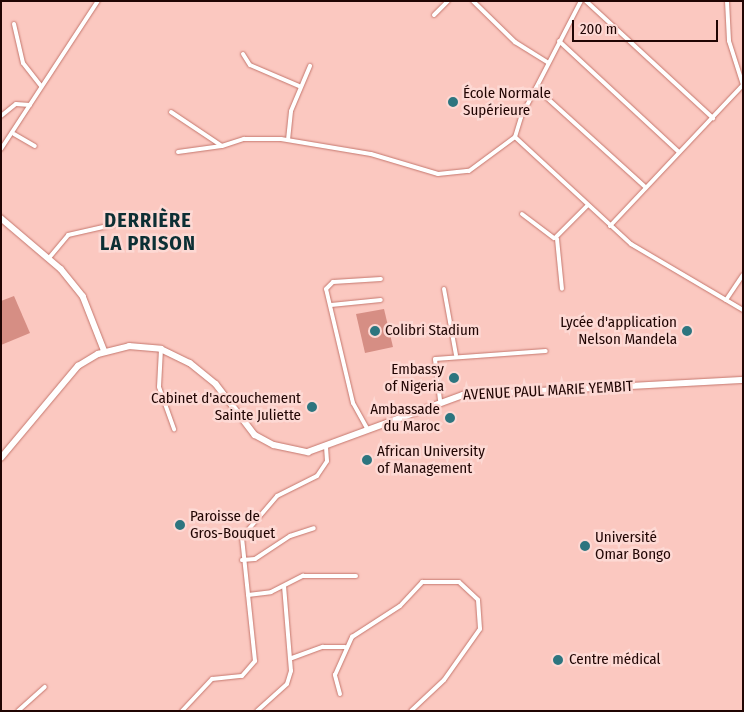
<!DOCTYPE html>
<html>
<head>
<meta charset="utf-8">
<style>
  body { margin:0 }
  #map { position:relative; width:744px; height:712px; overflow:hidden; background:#fbc8c0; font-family:"Fira Sans Condensed",sans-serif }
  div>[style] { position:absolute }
  .green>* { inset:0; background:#d68e84 }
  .roads { filter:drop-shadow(0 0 1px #c5776d) drop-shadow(0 0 1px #c5776d) }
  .street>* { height:4px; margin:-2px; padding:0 2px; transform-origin:2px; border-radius:2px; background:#fff }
  .secondary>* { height:5.5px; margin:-2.75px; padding:0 2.75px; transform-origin:2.75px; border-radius:2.75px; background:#fff }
  .dots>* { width:14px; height:14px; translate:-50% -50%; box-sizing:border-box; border:2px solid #fdd9d4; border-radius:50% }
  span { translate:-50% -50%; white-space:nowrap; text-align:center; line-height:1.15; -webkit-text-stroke:5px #fdd9d4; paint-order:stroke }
  .poi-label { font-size:15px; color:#200503 }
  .left { translate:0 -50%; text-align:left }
  .right { translate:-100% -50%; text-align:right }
  .street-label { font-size:15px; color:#200503 }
  .district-label { font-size:20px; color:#0c2f34; font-weight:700; letter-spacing:1px }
  .frame { position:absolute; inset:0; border:2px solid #200503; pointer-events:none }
  .scale { position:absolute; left:572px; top:20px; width:146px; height:22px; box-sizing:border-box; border:2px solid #200503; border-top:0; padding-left:6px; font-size:15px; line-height:18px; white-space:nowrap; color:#200503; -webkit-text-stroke:4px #fdd9d4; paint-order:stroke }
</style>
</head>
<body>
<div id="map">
  <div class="green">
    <i style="clip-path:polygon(14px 296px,30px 333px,1px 345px,1px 301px)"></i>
    <i style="clip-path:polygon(384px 309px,393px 347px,365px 353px,356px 314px)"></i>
  </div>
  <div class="roads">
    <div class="street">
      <i style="left:473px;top:1px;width:59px;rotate:44.3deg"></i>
      <i style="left:515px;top:42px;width:39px;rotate:32deg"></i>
      <i style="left:586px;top:1px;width:173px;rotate:42.7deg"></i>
      <i style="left:727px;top:1px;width:40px;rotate:87.1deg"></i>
      <i style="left:729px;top:41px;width:46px;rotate:72.3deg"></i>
      <i style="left:434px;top:15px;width:20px;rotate:-45deg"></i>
      <i style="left:14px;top:24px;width:40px;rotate:77deg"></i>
      <i style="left:23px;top:63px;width:29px;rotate:52deg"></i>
      <i style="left:559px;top:41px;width:163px;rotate:42.8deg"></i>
      <i style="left:243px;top:54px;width:13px;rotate:58deg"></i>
      <i style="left:250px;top:65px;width:53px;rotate:23.2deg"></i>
      <i style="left:536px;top:88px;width:146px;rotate:42.2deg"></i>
      <i style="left:171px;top:112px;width:61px;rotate:33.7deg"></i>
      <i style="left:222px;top:146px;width:23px;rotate:-18deg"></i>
      <i style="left:244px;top:139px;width:37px"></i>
      <i style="left:281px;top:139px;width:91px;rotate:9.5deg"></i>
      <i style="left:371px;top:154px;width:70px;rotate:16.6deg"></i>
      <i style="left:438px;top:174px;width:31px;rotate:-6deg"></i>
      <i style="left:469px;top:171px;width:57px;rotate:-36.5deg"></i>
      <i style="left:1px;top:116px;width:19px;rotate:-39deg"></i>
      <i style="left:16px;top:104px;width:14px;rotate:4deg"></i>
      <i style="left:14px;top:134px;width:24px;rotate:30deg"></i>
      <i style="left:515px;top:137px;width:158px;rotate:42.7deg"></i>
      <i style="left:631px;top:244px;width:130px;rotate:30.5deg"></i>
      <i style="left:515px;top:137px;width:21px;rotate:-73deg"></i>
      <i style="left:521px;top:117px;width:131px;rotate:-62.7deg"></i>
      <i style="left:288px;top:140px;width:29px;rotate:-84deg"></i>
      <i style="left:291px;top:111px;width:49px;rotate:-67.1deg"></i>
      <i style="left:1px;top:149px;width:177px;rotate:-56.8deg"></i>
      <i style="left:178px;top:152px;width:44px;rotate:-7.8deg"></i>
      <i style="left:522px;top:214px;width:40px;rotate:37deg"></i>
      <i style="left:610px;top:226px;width:194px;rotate:-46.7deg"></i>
      <i style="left:556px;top:237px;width:45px;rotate:-45deg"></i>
      <i style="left:557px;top:239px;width:50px;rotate:84.3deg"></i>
      <i style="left:49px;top:258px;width:30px;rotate:-50deg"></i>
      <i style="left:68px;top:235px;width:54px;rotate:-12.8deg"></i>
      <i style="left:444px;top:289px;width:67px;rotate:79.7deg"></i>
      <i style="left:726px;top:300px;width:30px;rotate:-56deg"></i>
      <i style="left:331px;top:305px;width:50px;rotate:-5.7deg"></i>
      <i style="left:161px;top:349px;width:38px;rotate:93deg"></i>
      <i style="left:159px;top:387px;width:45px;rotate:70.3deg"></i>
      <i style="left:440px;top:400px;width:41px;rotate:-97deg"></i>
      <i style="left:435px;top:359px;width:111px;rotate:-4.1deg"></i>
      <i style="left:368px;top:430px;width:31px;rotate:-119deg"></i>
      <i style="left:353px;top:403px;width:117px;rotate:-103.3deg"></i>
      <i style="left:326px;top:289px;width:10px;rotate:-45deg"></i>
      <i style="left:333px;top:282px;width:48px;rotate:-3.6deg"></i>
      <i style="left:242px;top:560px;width:13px;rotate:-4deg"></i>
      <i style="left:255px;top:559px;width:42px;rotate:-33.3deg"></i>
      <i style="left:290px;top:536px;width:25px;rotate:-18deg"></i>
      <i style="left:248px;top:595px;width:23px;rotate:-7deg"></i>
      <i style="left:271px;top:592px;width:36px;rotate:-27deg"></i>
      <i style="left:303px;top:576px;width:53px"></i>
      <i style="left:292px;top:658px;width:33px;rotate:-20deg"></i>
      <i style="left:323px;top:647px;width:22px"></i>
      <i style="left:340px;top:694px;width:20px;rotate:-105deg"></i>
      <i style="left:335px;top:675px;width:42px;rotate:-65.9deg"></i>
      <i style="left:352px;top:637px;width:57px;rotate:-32.9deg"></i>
      <i style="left:400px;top:606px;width:33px;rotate:-47deg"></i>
      <i style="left:422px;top:582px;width:37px"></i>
      <i style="left:459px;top:582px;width:26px;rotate:43deg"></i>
      <i style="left:478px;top:600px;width:29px;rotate:86deg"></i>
      <i style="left:480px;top:629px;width:62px;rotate:125.2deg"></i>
      <i style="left:444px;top:680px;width:45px;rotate:136.8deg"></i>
      <i style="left:18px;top:711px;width:36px;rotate:-42deg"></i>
      <i style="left:182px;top:711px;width:44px;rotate:-46.8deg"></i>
      <i style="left:212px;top:679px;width:30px;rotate:-6deg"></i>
      <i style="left:242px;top:676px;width:20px;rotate:-49deg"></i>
      <i style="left:255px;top:661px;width:125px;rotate:-96deg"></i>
      <i style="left:242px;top:537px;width:54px;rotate:-49.5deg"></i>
      <i style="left:277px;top:496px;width:45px;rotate:-26.6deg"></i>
      <i style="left:317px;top:476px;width:18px;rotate:-56deg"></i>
      <i style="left:327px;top:461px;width:13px;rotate:-94deg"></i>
      <i style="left:257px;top:711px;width:40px;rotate:-42deg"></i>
      <i style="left:287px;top:684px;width:14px;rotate:-73deg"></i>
      <i style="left:291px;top:671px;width:85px;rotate:-94.7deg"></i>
    </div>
    <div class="secondary">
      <i style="left:1px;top:218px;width:79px;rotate:40.4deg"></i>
      <i style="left:61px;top:269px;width:35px;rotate:51deg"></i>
      <i style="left:83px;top:296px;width:60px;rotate:68.6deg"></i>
      <i style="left:1px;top:458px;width:120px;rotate:-50.1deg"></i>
      <i style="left:78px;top:366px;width:23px;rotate:-31deg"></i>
      <i style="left:98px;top:354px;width:32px;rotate:-14deg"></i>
      <i style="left:129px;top:346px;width:32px;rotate:5deg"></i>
      <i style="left:161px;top:349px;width:32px;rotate:26deg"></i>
      <i style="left:190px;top:363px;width:33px;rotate:39deg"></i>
      <i style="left:216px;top:384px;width:64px;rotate:52.6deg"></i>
      <i style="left:255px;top:435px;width:21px;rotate:28deg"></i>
      <i style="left:274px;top:445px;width:35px;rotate:12deg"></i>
      <i style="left:308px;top:452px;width:165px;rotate:-20.2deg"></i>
      <i style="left:463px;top:395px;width:280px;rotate:-3.1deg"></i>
    </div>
  </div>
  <div class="dots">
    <i style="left:453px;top:102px;background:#2d757f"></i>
    <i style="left:375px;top:331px;background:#2d757f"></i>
    <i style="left:687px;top:331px;background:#2d757f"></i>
    <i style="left:454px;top:378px;background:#2d757f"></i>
    <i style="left:312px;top:407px;background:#2d757f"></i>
    <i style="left:450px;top:418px;background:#2d757f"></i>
    <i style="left:367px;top:460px;background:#2d757f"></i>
    <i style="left:180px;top:525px;background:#2d757f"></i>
    <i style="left:585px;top:546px;background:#2d757f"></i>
    <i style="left:558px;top:660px;background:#2d757f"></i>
  </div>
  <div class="poi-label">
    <span class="left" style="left:463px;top:102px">École Normale<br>Supérieure</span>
    <span class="right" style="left:677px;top:331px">Lycée d'application<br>Nelson Mandela</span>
    <span class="left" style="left:385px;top:331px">Colibri Stadium</span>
    <span class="right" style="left:444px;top:378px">Embassy<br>of Nigeria</span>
    <span class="right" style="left:301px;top:407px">Cabinet d'accouchement<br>Sainte Juliette</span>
    <span class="right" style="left:440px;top:418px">Ambassade<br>du Maroc</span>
    <span class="left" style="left:377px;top:460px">African University<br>of Management</span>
    <span class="left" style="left:190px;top:525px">Paroisse de<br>Gros-Bouquet</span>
    <span class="left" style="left:595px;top:546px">Université<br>Omar Bongo</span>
    <span class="left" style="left:569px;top:660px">Centre médical</span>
  </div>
  <div class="street-label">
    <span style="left:548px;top:391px;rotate:-3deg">AVENUE PAUL MARIE YEMBIT</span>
  </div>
  <div class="district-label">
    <span style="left:148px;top:232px">DERRIÈRE<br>LA PRISON</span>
  </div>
  <div class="frame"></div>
  <div class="scale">200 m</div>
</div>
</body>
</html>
